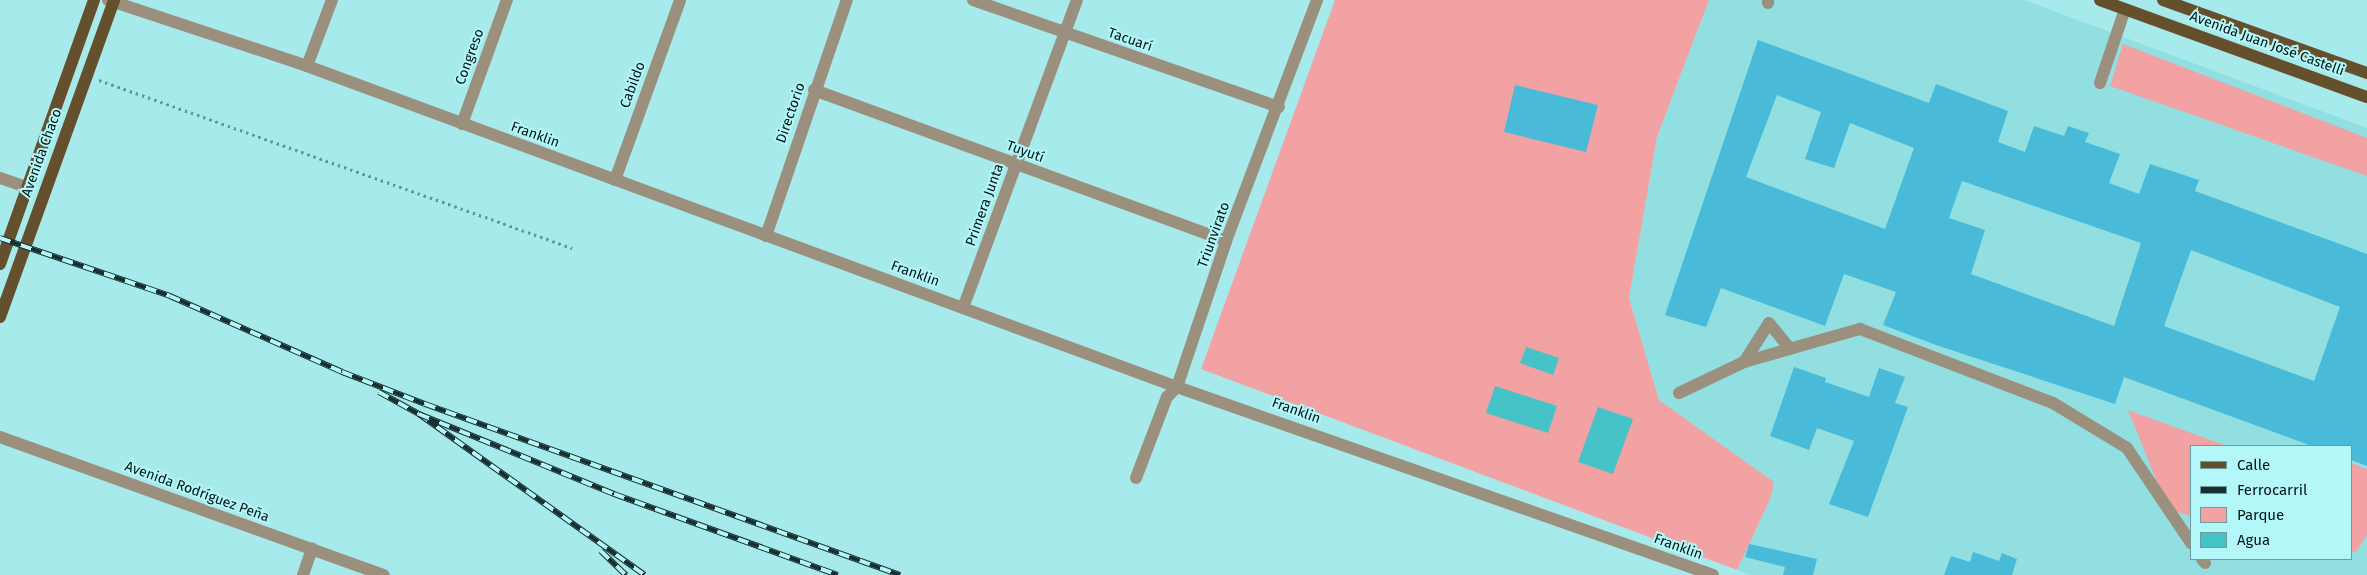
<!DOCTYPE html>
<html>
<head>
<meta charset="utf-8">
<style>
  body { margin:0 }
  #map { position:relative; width:2367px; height:575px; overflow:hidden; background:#a7eaeb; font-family:"Fira Sans",sans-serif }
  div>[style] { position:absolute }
  .built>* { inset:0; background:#91dfe0 }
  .green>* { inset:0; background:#f3a2a4 }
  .water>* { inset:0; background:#45c3c7 }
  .building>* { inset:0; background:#49bbd8 }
  .path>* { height:3px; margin-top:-1.5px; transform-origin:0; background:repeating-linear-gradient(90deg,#659697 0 2.5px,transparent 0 6.5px) }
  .minor>* { height:12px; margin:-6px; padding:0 6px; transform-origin:6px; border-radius:6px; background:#9b8f7d }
  .major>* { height:12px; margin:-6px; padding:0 6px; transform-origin:6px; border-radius:6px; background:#65502e }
  .rail>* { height:5.5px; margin-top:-2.75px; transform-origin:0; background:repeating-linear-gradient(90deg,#b4f7f9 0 11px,#163031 0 22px); box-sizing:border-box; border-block:1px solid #163031 }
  span { translate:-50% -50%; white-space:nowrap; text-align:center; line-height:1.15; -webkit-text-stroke:4px #b4f7f9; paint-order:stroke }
  .street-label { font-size:14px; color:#001415 }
  .legend { position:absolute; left:2190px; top:445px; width:162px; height:115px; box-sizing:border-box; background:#b4f7f9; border:1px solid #6c9c9e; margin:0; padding:6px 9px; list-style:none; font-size:15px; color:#001415 }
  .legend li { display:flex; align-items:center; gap:10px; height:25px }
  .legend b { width:25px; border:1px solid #6c9c9e }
</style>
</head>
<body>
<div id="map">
  <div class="built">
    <i style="clip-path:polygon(evenodd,1709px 0,2024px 0,2367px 128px,2367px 575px,1751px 575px,1737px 570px,1771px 497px,1774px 482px,1659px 400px,1629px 298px,1657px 137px,1709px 0,2191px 446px,2351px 446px,2351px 559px,2191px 559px,2191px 446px)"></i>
  </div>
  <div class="green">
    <i style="clip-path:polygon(1335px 0,1709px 0,1657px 137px,1629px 298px,1659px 400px,1774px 482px,1771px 497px,1737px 570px,1201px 369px)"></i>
    <i style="clip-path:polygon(2123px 44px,2367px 138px,2367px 176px,2110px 86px)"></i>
    <i style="clip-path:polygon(2128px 410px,2227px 446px,2191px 446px,2191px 516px,2168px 509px)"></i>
    <i style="clip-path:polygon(2351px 463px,2367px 469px,2367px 535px,2356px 552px,2351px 551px)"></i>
  </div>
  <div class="water">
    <i style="clip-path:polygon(1526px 347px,1559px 358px,1553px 375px,1520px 363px)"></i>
    <i style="clip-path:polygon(1495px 386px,1557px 406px,1548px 433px,1486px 413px)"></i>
    <i style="clip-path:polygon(1598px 407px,1633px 419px,1613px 474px,1578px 462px)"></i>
  </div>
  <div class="building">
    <i style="clip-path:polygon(evenodd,1758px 40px,1929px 103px,1936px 84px,2008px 111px,1998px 142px,2025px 152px,2034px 126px,2064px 136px,2068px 126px,2089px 133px,2085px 142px,2120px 154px,2109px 183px,2139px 194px,2150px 164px,2199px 180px,2195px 191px,2367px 254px,2367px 466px,2351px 460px,2351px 446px,2312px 446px,2124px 377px,2115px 404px,1936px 345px,1883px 325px,1896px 292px,1844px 274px,1825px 326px,1721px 288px,1706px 327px,1665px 315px,1758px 40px,1777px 95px,1821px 112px,1805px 159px,1834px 168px,1850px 123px,1914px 148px,1885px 229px,1746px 177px,1777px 95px,1758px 40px,1962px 181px,2141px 243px,2114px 326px,1971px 274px,1985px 230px,1949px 218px,1962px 181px,1758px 40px,2191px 250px,2340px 307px,2314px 381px,2164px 326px,2191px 250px)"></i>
    <i style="clip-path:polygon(1515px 85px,1598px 105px,1586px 152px,1504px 132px)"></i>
    <i style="clip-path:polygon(1794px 367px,1826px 378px,1825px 382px,1869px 397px,1879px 368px,1905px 377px,1895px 403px,1908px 407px,1868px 517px,1829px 504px,1854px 441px,1817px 428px,1809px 450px,1770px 436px)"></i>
    <i style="clip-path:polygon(1749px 544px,1817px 559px,1813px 575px,1783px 575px,1785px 567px,1745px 557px)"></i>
    <i style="clip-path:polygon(1973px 552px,1999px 561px,2002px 553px,2017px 559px,2012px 575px,1944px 575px,1951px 556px,1970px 562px)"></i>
  </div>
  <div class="path">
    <i style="left:99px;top:80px;width:502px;rotate:19.55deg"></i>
  </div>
  <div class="minor">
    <i style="left:108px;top:0;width:210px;rotate:18.3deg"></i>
    <i style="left:307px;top:66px;width:927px;rotate:20.25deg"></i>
    <i style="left:1177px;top:387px;width:568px;rotate:19.33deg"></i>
    <i style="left:973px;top:0;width:324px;rotate:19.3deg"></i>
    <i style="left:1768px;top:0;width:3px;rotate:90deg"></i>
    <i style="left:307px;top:66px;width:71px;rotate:-69.3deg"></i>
    <i style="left:2100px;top:83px;width:78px;rotate:-71.3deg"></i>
    <i style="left:814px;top:90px;width:439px;rotate:20.1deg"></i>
    <i style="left:462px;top:124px;width:132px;rotate:-70.1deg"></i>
    <i style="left:0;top:178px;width:28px;rotate:19deg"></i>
    <i style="left:615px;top:180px;width:191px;rotate:-70.1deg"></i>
    <i style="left:766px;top:236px;width:250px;rotate:-71.1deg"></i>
    <i style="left:963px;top:308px;width:328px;rotate:-69.7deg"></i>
    <i style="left:1744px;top:362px;width:46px;rotate:-57.3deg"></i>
    <i style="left:1769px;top:323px;width:33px;rotate:51deg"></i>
    <i style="left:1679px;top:393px;width:72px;rotate:-25.5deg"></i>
    <i style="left:1744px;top:362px;width:121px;rotate:-15.9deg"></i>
    <i style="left:1860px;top:329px;width:207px;rotate:21deg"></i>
    <i style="left:2053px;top:403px;width:87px;rotate:31.3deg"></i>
    <i style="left:2127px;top:448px;width:115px;rotate:56deg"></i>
    <i style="left:0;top:437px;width:408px;rotate:19.8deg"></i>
    <i style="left:1136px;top:478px;width:87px;rotate:-69.1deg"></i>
    <i style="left:1167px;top:397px;width:14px;rotate:-45deg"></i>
    <i style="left:1177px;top:387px;width:154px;rotate:-71.4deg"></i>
    <i style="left:1226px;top:241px;width:258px;rotate:-69.3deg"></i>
    <i style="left:2202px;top:559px;width:5px;rotate:53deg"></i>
    <i style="left:303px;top:575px;width:28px;rotate:-71deg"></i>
  </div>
  <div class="major">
    <i style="left:2100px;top:0;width:284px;rotate:20deg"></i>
    <i style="left:2163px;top:0;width:217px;rotate:19.7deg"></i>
    <i style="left:0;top:264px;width:280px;rotate:-70.4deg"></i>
    <i style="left:0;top:317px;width:337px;rotate:-70.2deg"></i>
  </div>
  <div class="rail">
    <i style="left:0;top:238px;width:180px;rotate:18.8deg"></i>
    <i style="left:170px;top:296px;width:188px;rotate:23.8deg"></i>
    <i style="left:342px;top:372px;width:89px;rotate:21.1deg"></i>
    <i style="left:425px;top:404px;width:505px;rotate:19.8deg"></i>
    <i style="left:379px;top:392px;width:46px;rotate:28.8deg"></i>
    <i style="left:419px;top:414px;width:277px;rotate:35.5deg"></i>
    <i style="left:419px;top:414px;width:211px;rotate:22.3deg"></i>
    <i style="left:614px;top:494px;width:238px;rotate:19.9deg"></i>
    <i style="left:601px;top:551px;width:35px;rotate:44deg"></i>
  </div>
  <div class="street-label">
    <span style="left:1130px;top:40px;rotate:19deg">Tacuarí</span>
    <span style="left:2267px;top:44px;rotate:20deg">Avenida Juan José Castelli</span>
    <span style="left:470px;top:57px;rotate:-70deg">Congreso</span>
    <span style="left:633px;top:85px;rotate:-70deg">Cabildo</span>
    <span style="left:791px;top:113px;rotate:-71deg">Directorio</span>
    <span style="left:535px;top:135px;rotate:20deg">Franklin</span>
    <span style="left:1025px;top:152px;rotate:20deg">Tuyutí</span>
    <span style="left:42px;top:153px;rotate:-70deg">Avenida Chaco</span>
    <span style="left:985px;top:205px;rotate:-70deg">Primera Junta</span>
    <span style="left:1214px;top:235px;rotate:-70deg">Triunvirato</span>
    <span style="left:915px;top:274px;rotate:20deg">Franklin</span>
    <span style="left:1296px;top:411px;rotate:20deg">Franklin</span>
    <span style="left:197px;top:492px;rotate:20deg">Avenida Rodríguez Peña</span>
    <span style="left:1678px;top:547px;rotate:20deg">Franklin</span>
  </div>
  <ul class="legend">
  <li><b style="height:6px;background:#65502e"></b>Calle</li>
  <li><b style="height:6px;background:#163031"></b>Ferrocarril</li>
  <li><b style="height:14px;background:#f3a2a4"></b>Parque</li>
  <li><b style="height:14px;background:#45c3c7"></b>Agua</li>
  </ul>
</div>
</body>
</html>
